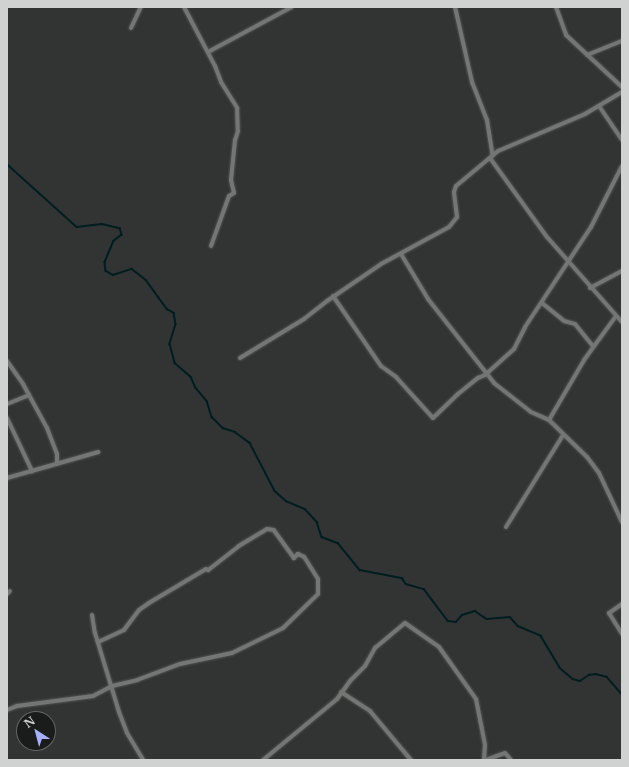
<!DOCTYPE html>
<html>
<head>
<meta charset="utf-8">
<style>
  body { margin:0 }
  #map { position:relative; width:629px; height:767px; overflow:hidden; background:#313432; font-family:"Libre Baskerville",serif }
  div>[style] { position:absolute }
  .stream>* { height:1.5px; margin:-0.75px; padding:0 0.75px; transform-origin:0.75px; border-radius:0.75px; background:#001d21 }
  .roads { filter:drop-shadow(0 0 1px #505351) drop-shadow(0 0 1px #505351) }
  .minor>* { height:4px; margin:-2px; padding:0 2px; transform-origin:2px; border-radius:2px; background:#737674 }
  span { translate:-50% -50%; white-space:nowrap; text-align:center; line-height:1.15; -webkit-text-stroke:3px #1a1c1b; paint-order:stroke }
  .frame { position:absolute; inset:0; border:8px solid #d0d2d1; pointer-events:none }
  .north { position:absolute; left:16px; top:711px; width:40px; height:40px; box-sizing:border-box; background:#1a1c1b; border:1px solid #636564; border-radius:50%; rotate:324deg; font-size:11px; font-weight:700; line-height:16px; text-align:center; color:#d0d2d1 }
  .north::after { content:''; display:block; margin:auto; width:14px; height:18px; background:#a5b1fc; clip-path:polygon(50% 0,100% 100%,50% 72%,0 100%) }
</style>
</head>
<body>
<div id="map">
  <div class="stream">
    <i style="left:7px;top:164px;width:94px;rotate:42deg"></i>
    <i style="left:77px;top:227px;width:25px;rotate:-7deg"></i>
    <i style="left:102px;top:224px;width:18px;rotate:13deg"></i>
    <i style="left:120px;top:228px;width:7px;rotate:74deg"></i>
    <i style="left:122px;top:235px;width:10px;rotate:143deg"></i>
    <i style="left:114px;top:241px;width:23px;rotate:113deg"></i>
    <i style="left:105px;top:262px;width:9px;rotate:84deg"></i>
    <i style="left:106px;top:271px;width:8px;rotate:30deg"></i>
    <i style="left:113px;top:275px;width:20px;rotate:-18deg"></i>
    <i style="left:132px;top:269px;width:18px;rotate:38deg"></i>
    <i style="left:146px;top:280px;width:36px;rotate:54deg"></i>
    <i style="left:167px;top:309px;width:8px;rotate:30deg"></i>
    <i style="left:174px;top:313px;width:11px;rotate:80deg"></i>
    <i style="left:176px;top:324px;width:21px;rotate:107deg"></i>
    <i style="left:170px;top:344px;width:20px;rotate:75deg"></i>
    <i style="left:175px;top:363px;width:21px;rotate:41deg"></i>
    <i style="left:191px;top:377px;width:12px;rotate:66deg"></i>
    <i style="left:196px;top:388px;width:17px;rotate:50deg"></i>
    <i style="left:207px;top:401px;width:17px;rotate:73deg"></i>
    <i style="left:212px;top:417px;width:16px;rotate:45deg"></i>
    <i style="left:223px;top:428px;width:13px;rotate:18deg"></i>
    <i style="left:235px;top:432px;width:19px;rotate:36deg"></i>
    <i style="left:250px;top:443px;width:54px;rotate:62.5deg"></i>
    <i style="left:275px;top:491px;width:15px;rotate:42deg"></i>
    <i style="left:286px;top:501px;width:21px;rotate:23deg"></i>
    <i style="left:305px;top:509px;width:18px;rotate:47deg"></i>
    <i style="left:317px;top:522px;width:16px;rotate:72deg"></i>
    <i style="left:322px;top:537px;width:17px;rotate:21deg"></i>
    <i style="left:338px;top:543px;width:35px;rotate:51deg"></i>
    <i style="left:360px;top:570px;width:43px;rotate:10.8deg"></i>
    <i style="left:402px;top:578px;width:7px;rotate:56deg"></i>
    <i style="left:406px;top:584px;width:19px;rotate:16deg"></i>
    <i style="left:424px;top:589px;width:40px;rotate:53deg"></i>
    <i style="left:448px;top:621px;width:8px;rotate:7deg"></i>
    <i style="left:456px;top:622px;width:9px;rotate:-49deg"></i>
    <i style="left:462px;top:615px;width:14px;rotate:-17deg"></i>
    <i style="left:475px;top:611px;width:14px;rotate:34deg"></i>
    <i style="left:487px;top:619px;width:23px;rotate:-5deg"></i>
    <i style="left:510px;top:617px;width:12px;rotate:48deg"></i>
    <i style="left:518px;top:626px;width:25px;rotate:23deg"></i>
    <i style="left:541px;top:636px;width:37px;rotate:59deg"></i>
    <i style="left:560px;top:668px;width:17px;rotate:40deg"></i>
    <i style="left:573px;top:679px;width:7px;rotate:16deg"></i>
    <i style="left:580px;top:681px;width:11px;rotate:-34deg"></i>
    <i style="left:589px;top:675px;width:7px;rotate:-8deg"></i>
    <i style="left:596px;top:674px;width:11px;rotate:15deg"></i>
    <i style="left:607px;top:677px;width:23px;rotate:49deg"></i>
  </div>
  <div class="roads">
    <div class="minor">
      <i style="left:184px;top:7px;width:67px;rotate:62.3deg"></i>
      <i style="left:215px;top:66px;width:17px;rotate:69deg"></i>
      <i style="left:221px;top:82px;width:31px;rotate:58deg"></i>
      <i style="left:237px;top:108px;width:23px;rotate:88deg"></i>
      <i style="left:238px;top:131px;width:9px;rotate:108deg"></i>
      <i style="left:235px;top:140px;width:40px;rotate:95.7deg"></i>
      <i style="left:231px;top:180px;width:13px;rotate:77deg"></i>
      <i style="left:234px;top:193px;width:6px;rotate:149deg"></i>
      <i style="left:229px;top:196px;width:53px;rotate:109.8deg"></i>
      <i style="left:455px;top:7px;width:77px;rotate:77.2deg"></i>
      <i style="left:472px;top:82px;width:41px;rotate:68.5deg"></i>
      <i style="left:487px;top:120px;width:36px;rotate:81deg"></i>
      <i style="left:556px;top:7px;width:30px;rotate:70deg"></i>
      <i style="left:566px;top:35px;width:76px;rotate:42.9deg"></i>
      <i style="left:131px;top:28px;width:23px;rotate:-65deg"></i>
      <i style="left:208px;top:52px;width:95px;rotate:-28.2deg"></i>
      <i style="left:587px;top:55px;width:38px;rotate:-22deg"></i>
      <i style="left:599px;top:106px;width:41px;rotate:55.9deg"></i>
      <i style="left:490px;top:158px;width:97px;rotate:54.2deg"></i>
      <i style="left:547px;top:237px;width:113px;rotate:48.6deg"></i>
      <i style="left:401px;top:254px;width:52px;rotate:59deg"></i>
      <i style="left:428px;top:299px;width:107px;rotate:51.8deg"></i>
      <i style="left:494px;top:383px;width:47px;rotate:38.1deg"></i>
      <i style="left:531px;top:412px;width:20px;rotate:24deg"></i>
      <i style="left:549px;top:420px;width:53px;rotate:44.2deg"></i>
      <i style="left:587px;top:457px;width:20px;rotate:53deg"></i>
      <i style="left:599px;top:473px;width:54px;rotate:64.9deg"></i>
      <i style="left:590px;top:288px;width:36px;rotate:-28deg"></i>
      <i style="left:333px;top:296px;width:85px;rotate:55.6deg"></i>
      <i style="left:381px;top:366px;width:19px;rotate:36deg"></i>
      <i style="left:396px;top:377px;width:55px;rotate:47.9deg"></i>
      <i style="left:433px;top:418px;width:35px;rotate:-44deg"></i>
      <i style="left:458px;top:394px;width:26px;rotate:-39deg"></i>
      <i style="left:478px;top:378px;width:8px;rotate:-23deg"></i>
      <i style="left:485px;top:375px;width:39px;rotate:-42deg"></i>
      <i style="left:514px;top:349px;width:25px;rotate:-63deg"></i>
      <i style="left:525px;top:327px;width:120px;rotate:-56.6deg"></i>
      <i style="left:591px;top:227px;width:68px;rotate:-63.1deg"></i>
      <i style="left:542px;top:303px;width:28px;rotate:39deg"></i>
      <i style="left:564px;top:321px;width:11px;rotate:15deg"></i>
      <i style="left:575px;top:324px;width:28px;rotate:51deg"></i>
      <i style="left:240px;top:358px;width:75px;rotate:-31.4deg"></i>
      <i style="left:304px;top:319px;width:29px;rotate:-38deg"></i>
      <i style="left:327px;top:301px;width:65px;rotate:-34.4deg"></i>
      <i style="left:381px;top:264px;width:77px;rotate:-28.6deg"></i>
      <i style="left:449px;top:227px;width:13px;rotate:-51deg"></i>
      <i style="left:457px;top:217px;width:25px;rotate:-97deg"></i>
      <i style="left:454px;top:192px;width:6px;rotate:-72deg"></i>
      <i style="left:456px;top:186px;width:55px;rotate:-39.8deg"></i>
      <i style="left:498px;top:151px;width:95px;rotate:-23deg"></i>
      <i style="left:585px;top:114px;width:43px;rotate:-30.7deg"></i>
      <i style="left:7px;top:361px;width:28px;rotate:55deg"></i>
      <i style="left:23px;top:384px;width:50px;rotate:61.4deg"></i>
      <i style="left:47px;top:428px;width:28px;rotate:69deg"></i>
      <i style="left:57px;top:454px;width:9px;rotate:90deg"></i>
      <i style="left:7px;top:404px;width:24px;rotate:-22deg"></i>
      <i style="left:7px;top:418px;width:59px;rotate:64.7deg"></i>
      <i style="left:549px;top:420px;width:69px;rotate:-59.7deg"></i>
      <i style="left:584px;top:360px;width:54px;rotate:-54deg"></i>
      <i style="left:7px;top:478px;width:95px;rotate:-15.9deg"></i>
      <i style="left:506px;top:527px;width:108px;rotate:-58.2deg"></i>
      <i style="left:7px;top:594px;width:4px;rotate:-45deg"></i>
      <i style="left:622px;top:604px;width:16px;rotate:145deg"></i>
      <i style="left:609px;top:613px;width:25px;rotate:58deg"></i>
      <i style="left:92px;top:615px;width:18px;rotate:81deg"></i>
      <i style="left:95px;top:633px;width:83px;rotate:73.1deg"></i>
      <i style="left:119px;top:712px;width:22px;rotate:69deg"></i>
      <i style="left:127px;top:733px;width:31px;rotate:59deg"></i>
      <i style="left:341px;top:692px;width:35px;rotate:33deg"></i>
      <i style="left:370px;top:711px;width:64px;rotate:50.1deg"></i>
      <i style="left:7px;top:710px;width:11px;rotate:-22deg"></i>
      <i style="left:17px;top:706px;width:77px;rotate:-7.5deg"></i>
      <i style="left:93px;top:696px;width:21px;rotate:-28deg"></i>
      <i style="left:112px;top:686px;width:26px;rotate:-13deg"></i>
      <i style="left:137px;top:680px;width:46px;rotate:-20.4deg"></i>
      <i style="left:180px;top:664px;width:53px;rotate:-11.9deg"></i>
      <i style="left:232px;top:653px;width:57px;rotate:-26.1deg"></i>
      <i style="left:283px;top:628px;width:49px;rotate:-44.2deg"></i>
      <i style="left:318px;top:594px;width:15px;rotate:-90deg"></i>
      <i style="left:318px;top:579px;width:26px;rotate:-122deg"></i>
      <i style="left:304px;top:557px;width:7px;rotate:-153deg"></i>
      <i style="left:298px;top:554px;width:6px;rotate:135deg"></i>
      <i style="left:294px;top:558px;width:34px;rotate:-126deg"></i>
      <i style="left:274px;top:530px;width:7px;rotate:-172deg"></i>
      <i style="left:267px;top:529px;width:33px;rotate:149deg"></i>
      <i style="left:239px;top:546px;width:39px;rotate:142deg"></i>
      <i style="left:208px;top:570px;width:2px;rotate:-153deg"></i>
      <i style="left:206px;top:569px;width:66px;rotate:149.2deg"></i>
      <i style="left:149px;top:603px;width:12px;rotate:145deg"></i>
      <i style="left:139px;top:610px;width:25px;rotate:127deg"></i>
      <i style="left:124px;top:630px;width:29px;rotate:155deg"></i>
      <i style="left:263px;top:760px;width:96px;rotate:-39.5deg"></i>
      <i style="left:337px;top:699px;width:22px;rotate:-54deg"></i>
      <i style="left:350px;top:681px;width:21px;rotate:-45deg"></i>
      <i style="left:365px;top:666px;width:21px;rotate:-61deg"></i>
      <i style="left:375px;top:648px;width:39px;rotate:-40deg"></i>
      <i style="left:405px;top:623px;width:42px;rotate:35.2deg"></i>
      <i style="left:439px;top:647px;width:64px;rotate:54.6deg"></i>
      <i style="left:476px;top:699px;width:47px;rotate:78.9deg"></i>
      <i style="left:485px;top:745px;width:15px;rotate:94deg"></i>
      <i style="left:486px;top:760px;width:20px;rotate:-20deg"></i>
      <i style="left:505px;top:753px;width:9px;rotate:49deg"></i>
    </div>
  </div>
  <div class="frame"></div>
  <div class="north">N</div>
</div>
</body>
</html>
